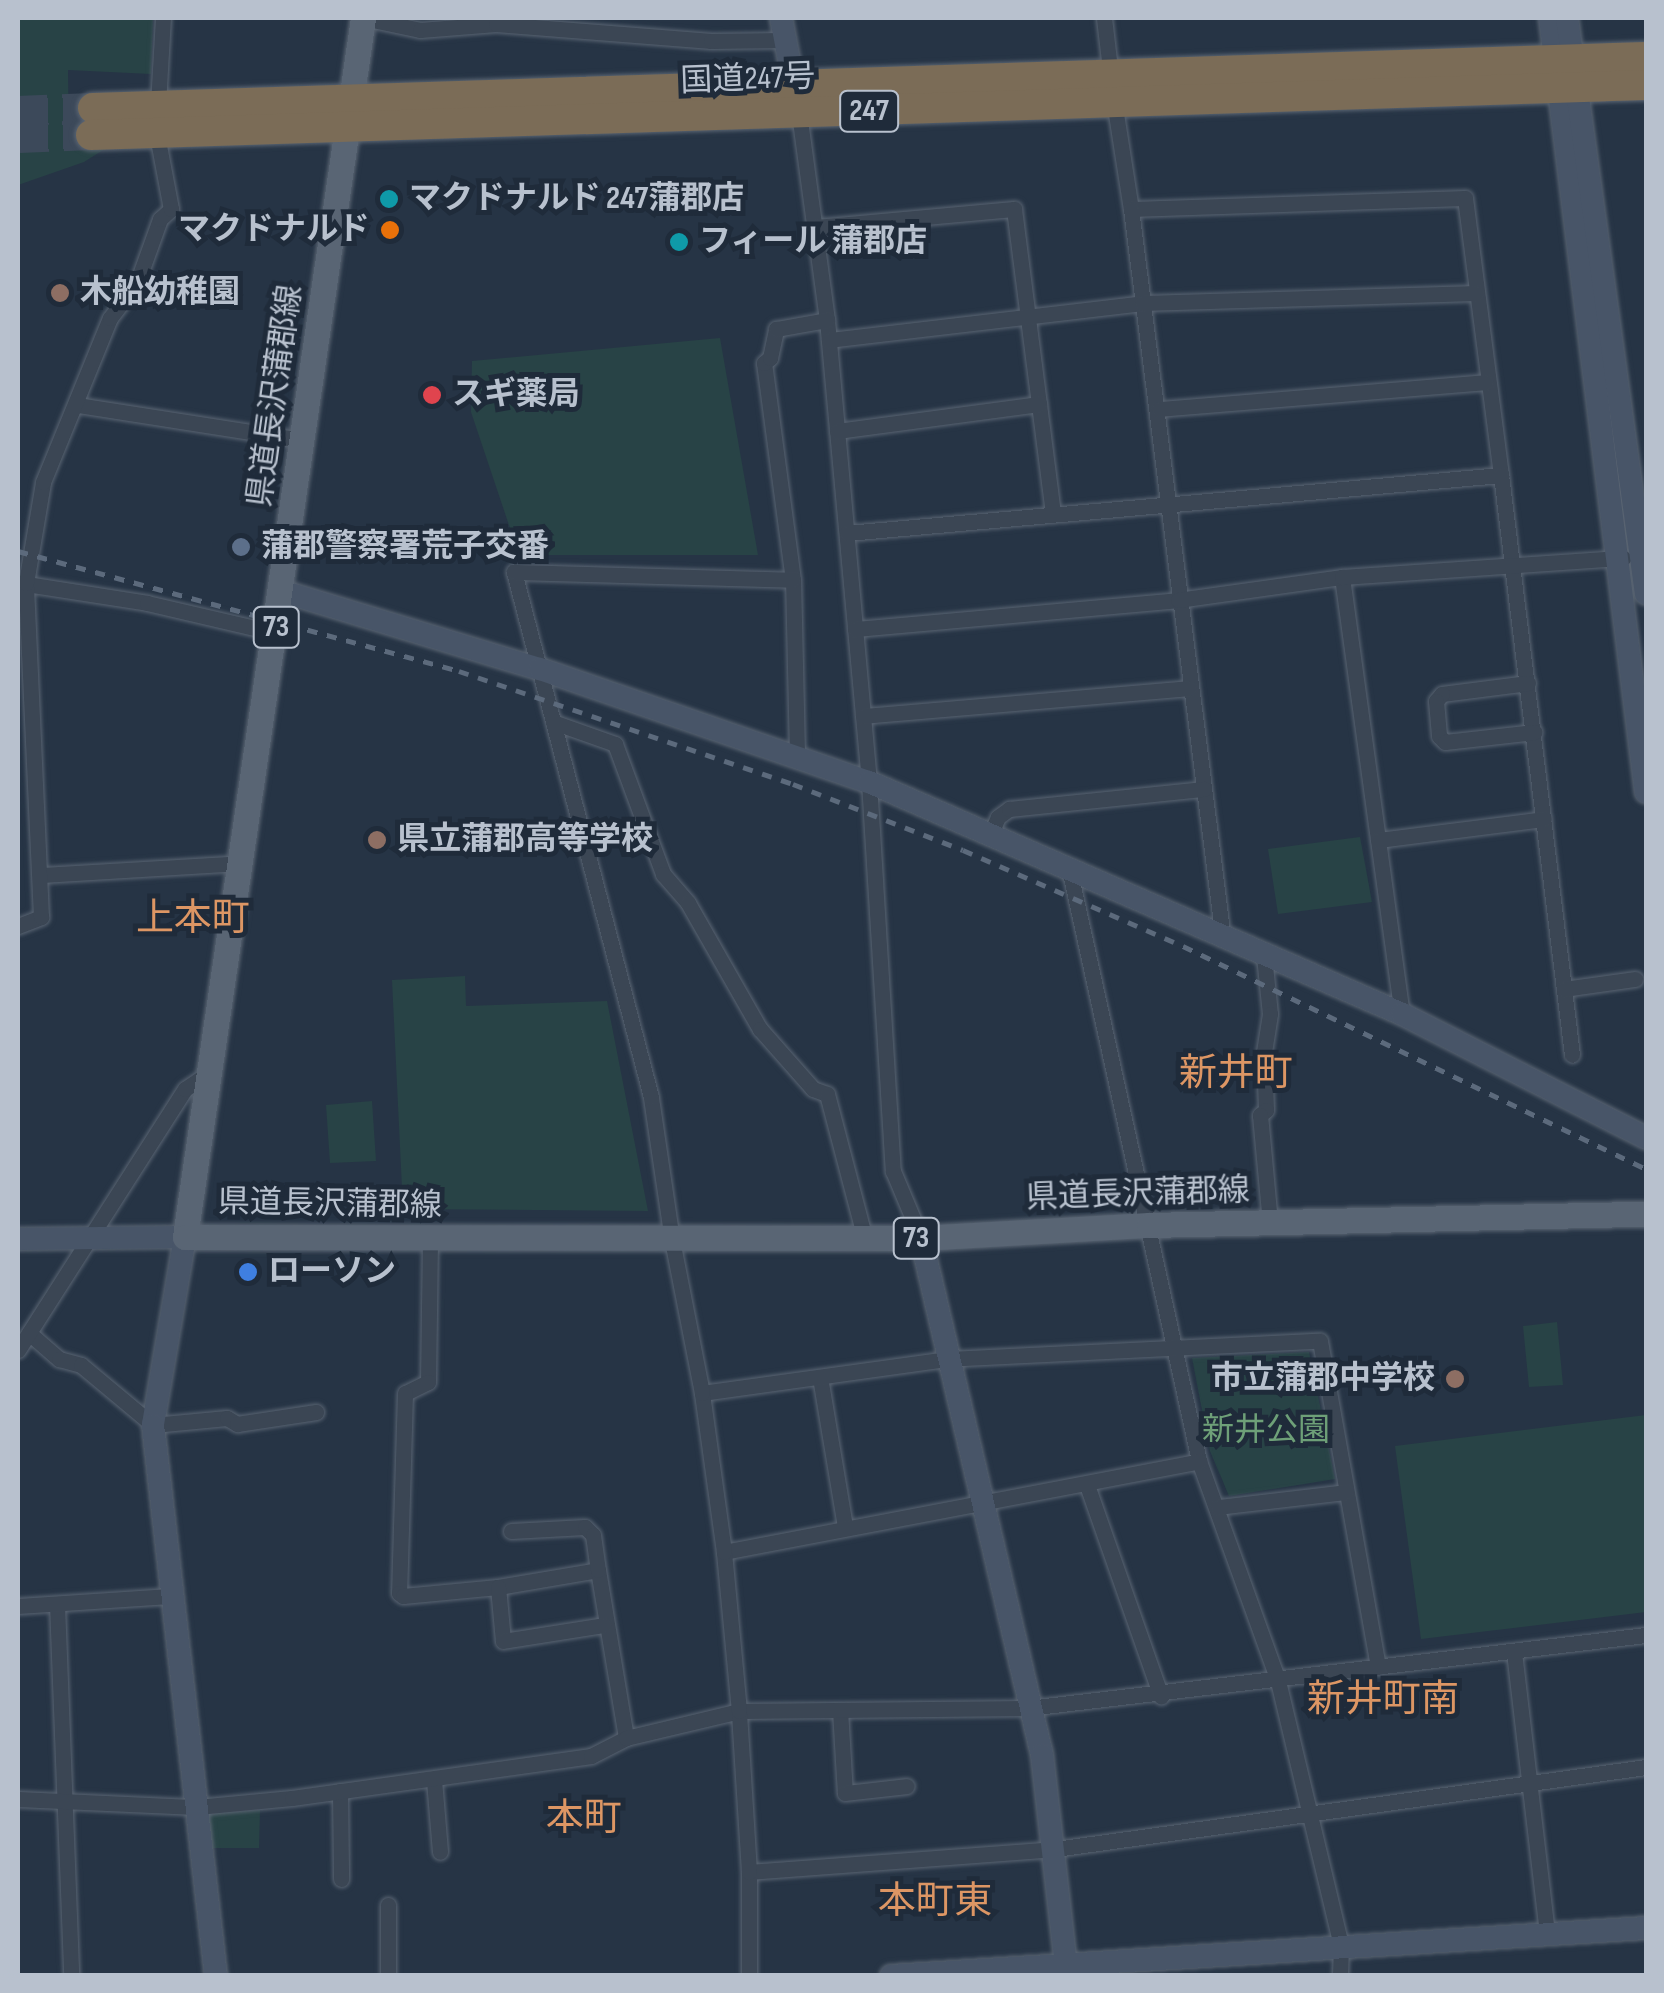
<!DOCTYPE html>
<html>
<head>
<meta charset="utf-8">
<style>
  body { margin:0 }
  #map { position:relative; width:1664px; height:1993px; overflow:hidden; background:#263445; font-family:"Sofia Sans Condensed","Noto Sans JP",sans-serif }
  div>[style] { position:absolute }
  .green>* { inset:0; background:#284346 }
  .highway-tunnel>* { height:30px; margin-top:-15px; transform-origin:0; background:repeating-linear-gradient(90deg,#3c495a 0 30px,transparent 0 45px) }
  .roads { filter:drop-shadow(0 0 2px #596472) drop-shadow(0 0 2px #596472) }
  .street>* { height:15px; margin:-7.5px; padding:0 7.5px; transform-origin:7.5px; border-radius:7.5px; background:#3b4654 }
  .secondary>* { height:22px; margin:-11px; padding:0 11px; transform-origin:11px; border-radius:11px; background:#485568 }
  .primary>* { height:25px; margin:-12.5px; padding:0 12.5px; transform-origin:12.5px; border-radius:12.5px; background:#596574 }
  .highway>* { height:30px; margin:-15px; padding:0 15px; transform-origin:15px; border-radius:15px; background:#7b6c57 }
  .rail>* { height:5px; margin-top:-2.5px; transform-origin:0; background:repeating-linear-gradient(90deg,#5c6a7c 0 10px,transparent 0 20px) }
  .dots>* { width:28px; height:28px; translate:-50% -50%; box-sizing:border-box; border:5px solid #1f2b3a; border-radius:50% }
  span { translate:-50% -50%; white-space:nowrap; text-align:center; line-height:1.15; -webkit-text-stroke:10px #1f2b3a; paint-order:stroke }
  .shield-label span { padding:2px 8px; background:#1f2b3a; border:2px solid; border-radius:8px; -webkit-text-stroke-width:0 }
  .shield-label { font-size:30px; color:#b8c1ce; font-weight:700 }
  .street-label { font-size:32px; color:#b8c1ce }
  .poi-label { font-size:32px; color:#b8c1ce; font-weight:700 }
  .left { translate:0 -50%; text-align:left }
  .right { translate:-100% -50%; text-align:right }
  .park-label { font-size:32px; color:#6ea078 }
  .quarter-label { font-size:38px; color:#dd9664 }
  .frame { position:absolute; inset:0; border:20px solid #b8c1ce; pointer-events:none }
</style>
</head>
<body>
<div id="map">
  <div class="green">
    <i style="clip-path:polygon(18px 18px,153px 18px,151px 74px,68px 70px,69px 148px,108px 147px,84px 162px,18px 185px)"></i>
    <i style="clip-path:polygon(720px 338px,758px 555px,519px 555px,471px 412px,472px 361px)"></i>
    <i style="clip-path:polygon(1360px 837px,1372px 902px,1278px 914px,1268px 849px)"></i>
    <i style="clip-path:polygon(465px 976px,466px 1006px,607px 1001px,648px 1211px,403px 1209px,392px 980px)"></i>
    <i style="clip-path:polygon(372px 1101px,376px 1161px,330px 1163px,326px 1105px)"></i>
    <i style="clip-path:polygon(1557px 1322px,1563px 1385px,1529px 1387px,1523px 1326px)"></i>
    <i style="clip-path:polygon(1309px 1352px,1335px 1479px,1229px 1496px,1210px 1451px,1192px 1358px)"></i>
    <i style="clip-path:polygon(1646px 1415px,1646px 1612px,1421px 1639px,1395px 1446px)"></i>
    <i style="clip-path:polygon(260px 1810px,259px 1848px,212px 1848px,207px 1814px)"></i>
  </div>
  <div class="highway-tunnel">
    <i style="left:18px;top:111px;width:75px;rotate:-2.3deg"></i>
    <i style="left:18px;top:138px;width:73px;rotate:-2.4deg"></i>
  </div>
  <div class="roads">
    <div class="street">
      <i style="left:363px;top:18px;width:58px;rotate:11.9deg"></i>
      <i style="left:420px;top:30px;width:76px;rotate:-4.5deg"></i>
      <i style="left:496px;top:24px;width:216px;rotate:4.5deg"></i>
      <i style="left:711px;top:41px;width:72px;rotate:-0.8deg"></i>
      <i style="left:1104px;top:18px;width:60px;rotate:83.3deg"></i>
      <i style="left:1114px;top:101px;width:109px;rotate:81.1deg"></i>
      <i style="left:1131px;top:209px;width:334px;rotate:-1.9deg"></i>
      <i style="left:1465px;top:198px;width:279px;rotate:82.6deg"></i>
      <i style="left:158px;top:104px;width:86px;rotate:-86.7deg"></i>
      <i style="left:799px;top:113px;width:209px;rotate:82.3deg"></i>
      <i style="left:827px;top:320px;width:464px;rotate:84.8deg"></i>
      <i style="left:869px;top:782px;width:390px;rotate:86.5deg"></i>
      <i style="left:893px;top:1171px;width:73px;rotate:67.3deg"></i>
      <i style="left:1131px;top:209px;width:735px;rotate:82.81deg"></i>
      <i style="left:815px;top:227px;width:200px;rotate:-5.2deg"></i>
      <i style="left:1014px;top:209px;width:307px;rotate:82.7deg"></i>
      <i style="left:829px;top:340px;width:315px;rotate:-6.7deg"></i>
      <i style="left:1142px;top:303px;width:335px;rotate:-1.7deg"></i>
      <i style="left:78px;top:405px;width:227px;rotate:8.9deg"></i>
      <i style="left:1159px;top:409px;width:328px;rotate:-4.7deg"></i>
      <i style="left:837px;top:431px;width:204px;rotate:-7.6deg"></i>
      <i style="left:847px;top:533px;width:657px;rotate:-5.07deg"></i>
      <i style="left:1501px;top:475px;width:584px;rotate:83.02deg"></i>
      <i style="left:1342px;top:577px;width:441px;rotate:82.2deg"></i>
      <i style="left:20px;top:583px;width:129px;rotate:8.9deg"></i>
      <i style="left:147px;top:603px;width:132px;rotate:13.1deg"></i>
      <i style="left:855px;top:629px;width:324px;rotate:-5.1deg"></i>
      <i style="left:1178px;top:600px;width:166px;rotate:-8deg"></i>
      <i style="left:1342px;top:577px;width:282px;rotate:-3.9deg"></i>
      <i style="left:1528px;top:683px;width:87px;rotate:172.7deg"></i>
      <i style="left:1442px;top:694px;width:9px;rotate:131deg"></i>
      <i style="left:1436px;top:701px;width:35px;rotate:85deg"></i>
      <i style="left:1439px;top:736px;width:8px;rotate:45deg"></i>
      <i style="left:1445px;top:742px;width:90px;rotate:-6.4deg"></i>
      <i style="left:863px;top:716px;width:327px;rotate:-4.9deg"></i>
      <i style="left:553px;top:722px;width:66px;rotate:19.5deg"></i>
      <i style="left:615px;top:744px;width:139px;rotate:69.7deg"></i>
      <i style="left:663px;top:874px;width:38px;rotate:49deg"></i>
      <i style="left:688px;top:903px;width:145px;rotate:60.3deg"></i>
      <i style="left:760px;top:1029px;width:80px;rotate:48.5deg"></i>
      <i style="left:813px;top:1089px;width:15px;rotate:20deg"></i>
      <i style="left:827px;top:1094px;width:150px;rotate:75.3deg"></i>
      <i style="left:797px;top:754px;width:174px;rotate:-91.3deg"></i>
      <i style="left:793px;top:580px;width:219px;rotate:-97.6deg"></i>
      <i style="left:764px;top:363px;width:8px;rotate:-40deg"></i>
      <i style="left:770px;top:358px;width:30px;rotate:-78deg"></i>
      <i style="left:776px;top:329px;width:52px;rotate:-10deg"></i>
      <i style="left:991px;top:834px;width:18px;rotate:-68deg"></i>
      <i style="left:998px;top:817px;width:14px;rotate:-36deg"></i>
      <i style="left:1009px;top:809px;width:196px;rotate:-5.9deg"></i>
      <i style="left:1378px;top:840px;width:167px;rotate:-7.2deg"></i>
      <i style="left:1069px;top:868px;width:607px;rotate:77.63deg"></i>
      <i style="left:1199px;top:1461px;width:234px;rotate:70.2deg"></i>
      <i style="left:1278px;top:1681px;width:272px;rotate:76.6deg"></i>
      <i style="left:1341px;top:1946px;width:30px;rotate:92deg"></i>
      <i style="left:41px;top:875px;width:201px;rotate:-3.4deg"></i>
      <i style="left:18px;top:926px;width:25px;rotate:-21deg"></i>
      <i style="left:41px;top:917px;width:334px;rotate:-92.6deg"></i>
      <i style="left:26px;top:583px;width:102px;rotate:-80.4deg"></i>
      <i style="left:43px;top:482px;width:177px;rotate:-67.8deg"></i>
      <i style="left:110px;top:318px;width:44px;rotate:-52.4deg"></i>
      <i style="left:137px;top:283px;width:68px;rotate:-70.2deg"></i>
      <i style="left:160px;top:219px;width:15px;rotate:-42deg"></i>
      <i style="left:171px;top:209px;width:75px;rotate:-100.7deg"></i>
      <i style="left:1264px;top:956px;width:58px;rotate:84.1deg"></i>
      <i style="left:1270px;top:1014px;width:38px;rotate:99deg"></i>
      <i style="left:1264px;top:1052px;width:58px;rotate:88deg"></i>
      <i style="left:1266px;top:1110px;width:8px;rotate:140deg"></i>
      <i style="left:1260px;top:1115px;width:108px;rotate:84.7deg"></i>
      <i style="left:1564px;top:989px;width:72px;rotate:-8deg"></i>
      <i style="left:430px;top:1239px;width:143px;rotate:90.8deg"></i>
      <i style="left:428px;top:1382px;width:25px;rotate:154deg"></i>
      <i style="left:405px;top:1393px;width:200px;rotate:91.7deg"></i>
      <i style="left:399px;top:1593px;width:5px;rotate:37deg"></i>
      <i style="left:403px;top:1596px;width:95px;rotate:-5.4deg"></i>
      <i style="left:498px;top:1587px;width:101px;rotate:-9.6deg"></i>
      <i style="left:598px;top:1570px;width:170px;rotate:80.5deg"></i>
      <i style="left:29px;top:1333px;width:40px;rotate:41deg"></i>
      <i style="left:59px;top:1359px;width:23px;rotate:15deg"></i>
      <i style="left:81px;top:1365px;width:94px;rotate:39.8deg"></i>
      <i style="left:153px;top:1425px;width:74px;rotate:-5.4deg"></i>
      <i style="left:227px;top:1418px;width:12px;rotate:31deg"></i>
      <i style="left:237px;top:1424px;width:80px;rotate:-8.6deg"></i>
      <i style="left:18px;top:1350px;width:310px;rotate:-57.4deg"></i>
      <i style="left:185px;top:1089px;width:29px;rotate:-34deg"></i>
      <i style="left:820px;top:1377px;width:152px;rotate:80.5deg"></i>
      <i style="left:702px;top:1393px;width:246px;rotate:-7.9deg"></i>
      <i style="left:946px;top:1359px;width:374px;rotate:-2.8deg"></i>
      <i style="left:1320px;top:1341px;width:331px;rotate:79.9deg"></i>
      <i style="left:1087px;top:1485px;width:224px;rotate:70.7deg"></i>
      <i style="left:1218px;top:1507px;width:129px;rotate:-6.7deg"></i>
      <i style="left:511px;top:1531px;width:74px;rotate:-3.1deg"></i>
      <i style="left:585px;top:1527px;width:11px;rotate:45deg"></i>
      <i style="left:593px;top:1535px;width:35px;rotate:82deg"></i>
      <i style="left:724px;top:1552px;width:484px;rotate:-10.8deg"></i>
      <i style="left:498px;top:1587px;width:54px;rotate:84.7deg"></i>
      <i style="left:503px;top:1641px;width:102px;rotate:-9deg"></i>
      <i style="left:57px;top:1604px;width:372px;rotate:87.8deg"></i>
      <i style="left:18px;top:1606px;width:152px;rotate:-3.8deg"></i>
      <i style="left:1514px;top:1652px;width:282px;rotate:83.3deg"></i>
      <i style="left:840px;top:1710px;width:83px;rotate:86.6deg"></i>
      <i style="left:845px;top:1793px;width:62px;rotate:-6.4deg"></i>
      <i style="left:434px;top:1780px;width:72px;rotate:85.2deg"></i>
      <i style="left:340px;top:1791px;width:88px;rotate:89.3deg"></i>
      <i style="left:18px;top:1799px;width:179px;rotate:2.6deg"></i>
      <i style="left:197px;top:1807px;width:95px;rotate:-5.4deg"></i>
      <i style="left:292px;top:1798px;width:302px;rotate:-8deg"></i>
      <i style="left:591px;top:1756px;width:39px;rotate:-27deg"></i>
      <i style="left:626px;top:1738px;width:116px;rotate:-13.4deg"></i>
      <i style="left:739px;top:1711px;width:289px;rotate:-0.6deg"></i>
      <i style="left:1028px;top:1708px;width:622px;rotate:-6.74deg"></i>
      <i style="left:749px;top:1872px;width:307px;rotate:-4.3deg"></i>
      <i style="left:1055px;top:1849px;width:597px;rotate:-7.9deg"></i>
      <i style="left:388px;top:1905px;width:71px;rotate:90deg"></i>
      <i style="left:749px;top:1976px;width:104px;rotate:-90deg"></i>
      <i style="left:749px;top:1872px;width:161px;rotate:-93.6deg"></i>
      <i style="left:739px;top:1711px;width:160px;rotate:-95.4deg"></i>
      <i style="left:724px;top:1552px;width:161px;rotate:-97.9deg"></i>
      <i style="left:702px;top:1393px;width:156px;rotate:-101.1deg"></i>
      <i style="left:672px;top:1240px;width:145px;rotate:-98.4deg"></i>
      <i style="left:651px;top:1097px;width:543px;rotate:-104.63deg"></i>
      <i style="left:514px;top:572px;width:279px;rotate:1.6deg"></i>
    </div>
    <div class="secondary">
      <i style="left:781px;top:18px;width:80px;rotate:79.2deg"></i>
      <i style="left:1550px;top:18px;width:780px;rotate:82.93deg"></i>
      <i style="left:1567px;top:18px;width:581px;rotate:82.19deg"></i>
      <i style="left:281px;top:591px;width:270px;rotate:16.8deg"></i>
      <i style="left:540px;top:669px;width:348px;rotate:19deg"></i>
      <i style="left:869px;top:782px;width:581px;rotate:23.52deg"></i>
      <i style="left:1402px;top:1014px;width:274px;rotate:26.9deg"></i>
      <i style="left:921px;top:1238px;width:531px;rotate:76.83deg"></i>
      <i style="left:1042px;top:1755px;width:220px;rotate:83.5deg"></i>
      <i style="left:18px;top:1239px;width:167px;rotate:-0.7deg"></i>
      <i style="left:185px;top:1237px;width:191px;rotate:99.7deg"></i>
      <i style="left:153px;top:1425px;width:555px;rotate:83.48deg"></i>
      <i style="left:891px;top:1976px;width:757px;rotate:-3.64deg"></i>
    </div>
    <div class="primary">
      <i style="left:363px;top:18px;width:1232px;rotate:98.31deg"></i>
      <i style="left:185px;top:1237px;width:736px;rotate:0.08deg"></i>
      <i style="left:921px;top:1238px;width:228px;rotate:-3.3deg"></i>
      <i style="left:1149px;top:1225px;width:497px;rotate:-1.3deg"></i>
    </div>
    <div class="highway">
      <i style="left:93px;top:108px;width:1554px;rotate:-1.88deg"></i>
      <i style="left:91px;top:135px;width:1556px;rotate:-1.84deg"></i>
    </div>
  </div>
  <div class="rail">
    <i style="left:18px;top:551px;width:457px;rotate:15.2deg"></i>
    <i style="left:459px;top:671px;width:353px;rotate:18.7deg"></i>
    <i style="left:793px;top:784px;width:182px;rotate:21.2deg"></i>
    <i style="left:963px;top:850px;width:240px;rotate:23.6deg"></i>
    <i style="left:1183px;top:946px;width:514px;rotate:25.72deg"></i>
  </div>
  <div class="dots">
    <i style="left:389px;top:199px;background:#0f9aa8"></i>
    <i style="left:390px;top:230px;background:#e8710a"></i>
    <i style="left:679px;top:242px;background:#0f9aa8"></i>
    <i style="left:60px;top:293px;background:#8d6e63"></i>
    <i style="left:432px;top:395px;background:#e0444e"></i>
    <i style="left:241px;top:547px;background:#5c6f8a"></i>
    <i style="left:377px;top:840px;background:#8d6e63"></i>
    <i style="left:248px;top:1272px;background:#3f7fe0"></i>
    <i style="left:1455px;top:1379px;background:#8d6e63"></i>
  </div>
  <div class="shield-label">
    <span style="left:869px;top:111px">247</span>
    <span style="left:276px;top:627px">73</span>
    <span style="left:916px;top:1238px">73</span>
  </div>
  <div class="street-label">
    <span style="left:748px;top:80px;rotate:-2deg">国道247号</span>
    <span style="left:276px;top:396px;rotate:-82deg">県道長沢蒲郡線</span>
    <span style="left:1138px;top:1195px;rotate:-2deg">県道長沢蒲郡線</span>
    <span style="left:330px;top:1205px;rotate:1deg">県道長沢蒲郡線</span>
  </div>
  <div class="poi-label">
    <span class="left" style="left:409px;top:199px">マクドナルド 247蒲郡店</span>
    <span class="right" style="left:370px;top:230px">マクドナルド</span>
    <span class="left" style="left:699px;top:242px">フィール 蒲郡店</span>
    <span class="left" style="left:80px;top:293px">木船幼稚園</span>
    <span class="left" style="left:452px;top:395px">スギ薬局</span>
    <span class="left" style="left:261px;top:547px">蒲郡警察署荒子交番</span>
    <span class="left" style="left:397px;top:840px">県立蒲郡高等学校</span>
    <span class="left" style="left:268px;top:1272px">ローソン</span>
    <span class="right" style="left:1435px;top:1379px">市立蒲郡中学校</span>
  </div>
  <div class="park-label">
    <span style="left:1266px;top:1431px">新井公園</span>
  </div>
  <div class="quarter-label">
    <span style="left:193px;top:919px">上本町</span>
    <span style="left:1236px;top:1074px">新井町</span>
    <span style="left:1383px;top:1700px">新井町南</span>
    <span style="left:584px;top:1819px">本町</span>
    <span style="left:935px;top:1902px">本町東</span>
  </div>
  <div class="frame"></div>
</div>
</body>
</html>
